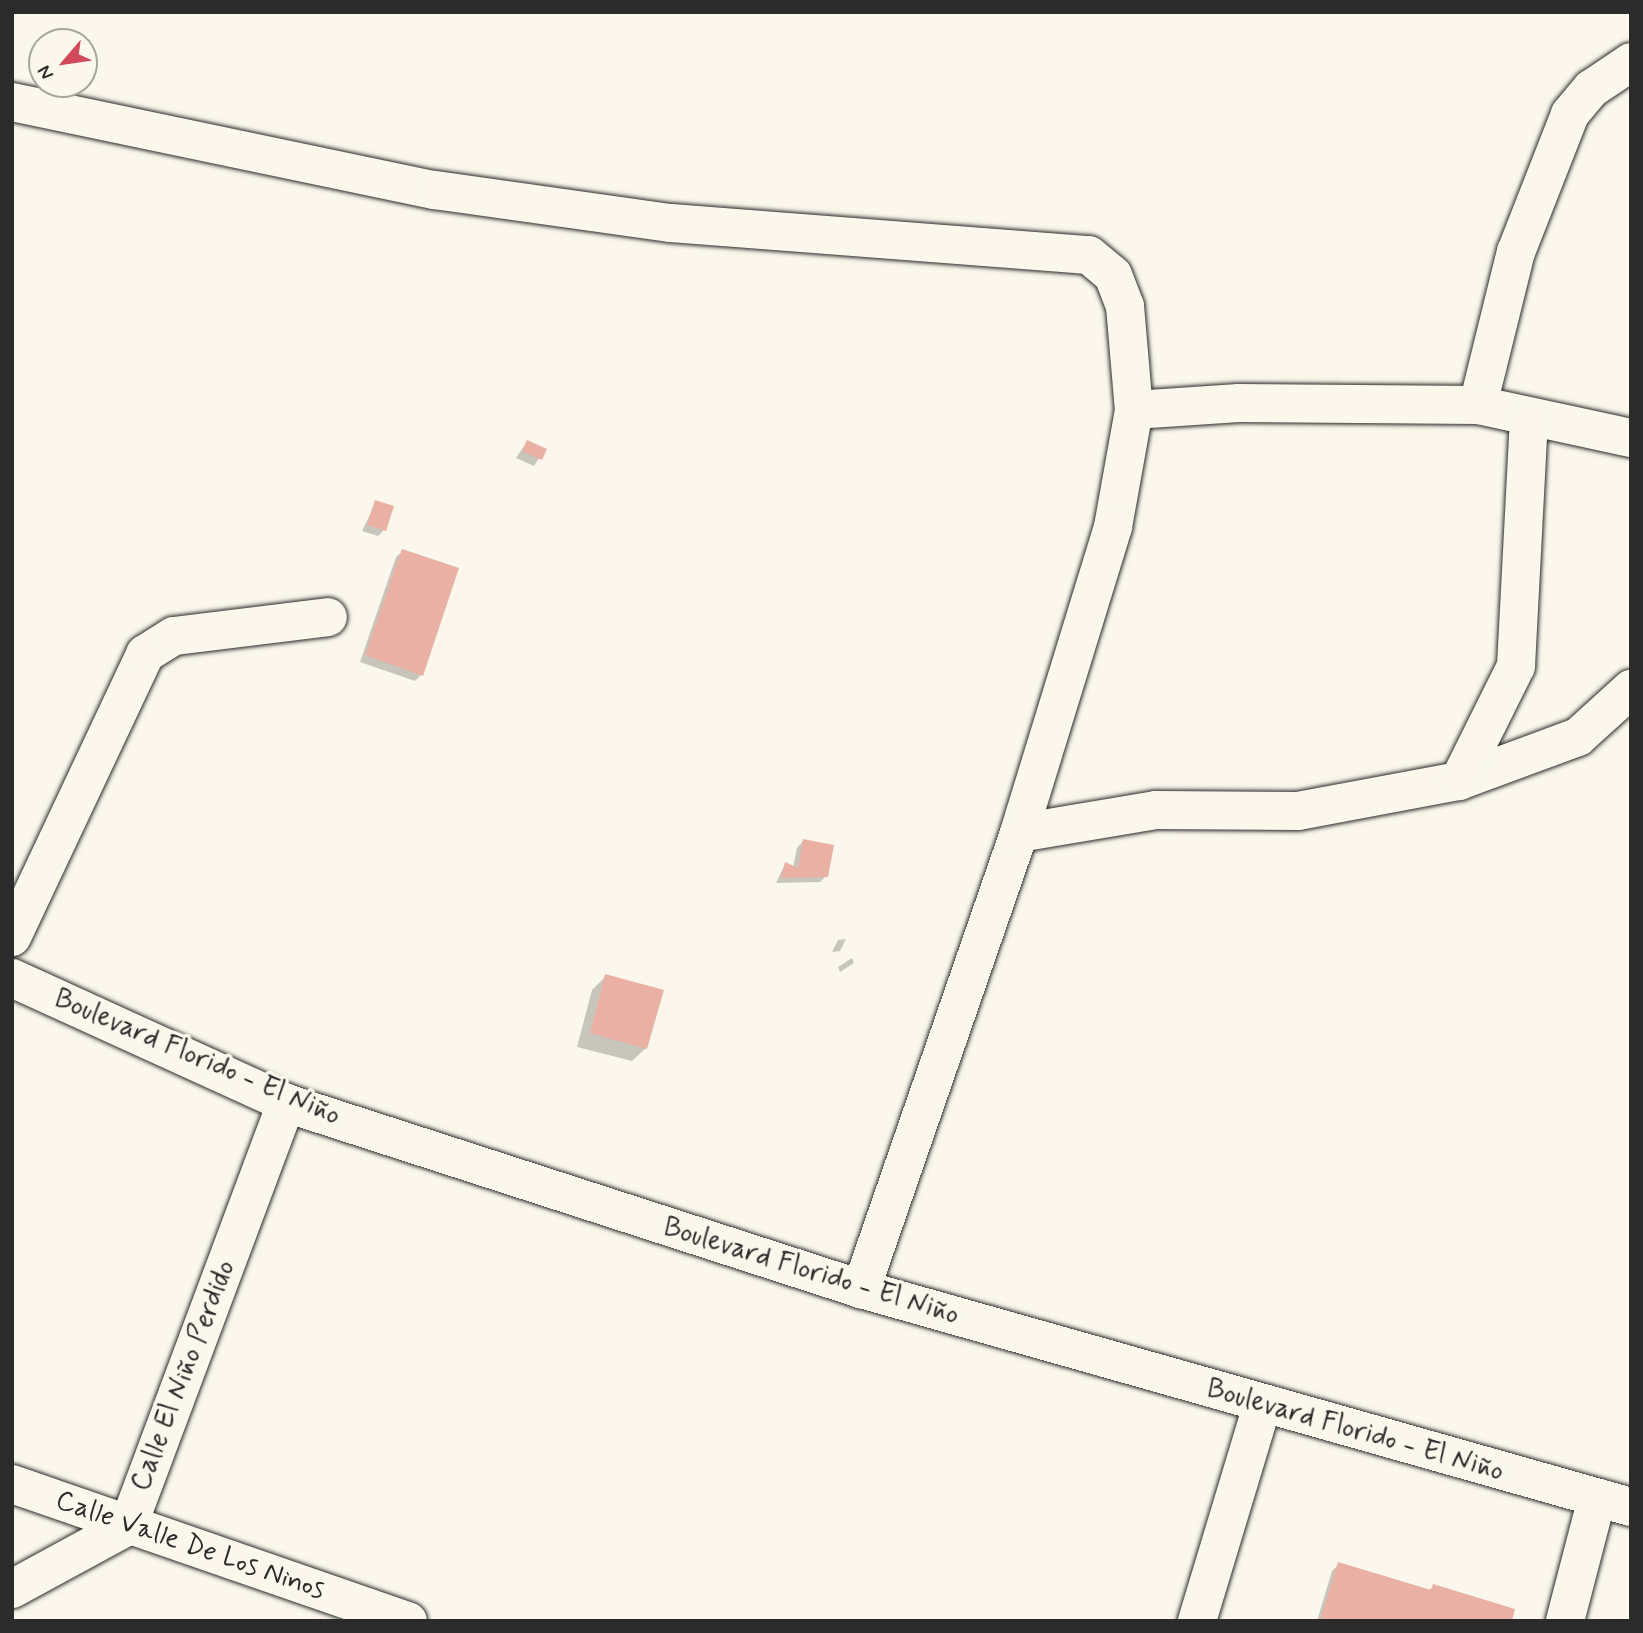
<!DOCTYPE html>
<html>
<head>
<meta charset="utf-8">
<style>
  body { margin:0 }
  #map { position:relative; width:1643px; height:1633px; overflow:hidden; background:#fbf7ec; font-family:Mynerve,sans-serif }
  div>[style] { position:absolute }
  .shadow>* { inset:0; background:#0003 }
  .building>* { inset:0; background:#e9b0a3 }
  .roads { filter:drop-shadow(0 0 2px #2b2b2b) drop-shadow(0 0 2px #2b2b2b) }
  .minor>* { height:38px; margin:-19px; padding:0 19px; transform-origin:19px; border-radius:19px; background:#fbf7ec }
  .major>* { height:38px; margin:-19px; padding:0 19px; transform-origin:19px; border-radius:19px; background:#fbf7ec }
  span { translate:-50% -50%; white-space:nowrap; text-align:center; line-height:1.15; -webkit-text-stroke:7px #fbf7ec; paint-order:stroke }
  .street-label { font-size:28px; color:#2b2b2b }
  .frame { position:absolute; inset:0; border:14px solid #2b2b2b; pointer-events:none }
  .north { position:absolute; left:28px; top:28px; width:70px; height:70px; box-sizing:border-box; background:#fbf7ec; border:2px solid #a8a59f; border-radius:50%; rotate:241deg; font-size:19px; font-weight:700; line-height:28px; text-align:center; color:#2b2b2b }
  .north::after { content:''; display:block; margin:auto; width:24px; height:32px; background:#d1495b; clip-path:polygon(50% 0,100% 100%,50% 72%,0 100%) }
</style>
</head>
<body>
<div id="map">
  <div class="shadow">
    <i style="clip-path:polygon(527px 442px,544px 450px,534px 466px,516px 458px)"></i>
    <i style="clip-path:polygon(376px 502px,384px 530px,378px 536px,362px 531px)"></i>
    <i style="clip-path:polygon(403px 551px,421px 675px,415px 681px,360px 662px,396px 557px)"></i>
    <i style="clip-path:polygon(803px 841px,826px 876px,820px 882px,776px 883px,785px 864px,793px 868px,797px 848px)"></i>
    <i style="clip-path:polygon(846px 939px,840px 951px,832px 952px,838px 940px)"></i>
    <i style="clip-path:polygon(852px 958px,854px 963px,840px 972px,838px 967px)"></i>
    <i style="clip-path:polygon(606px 976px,646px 1048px,632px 1061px,577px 1047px,592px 990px)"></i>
    <i style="clip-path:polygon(1339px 1564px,1428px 1591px,1434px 1586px,1510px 1621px,1317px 1621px,1332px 1571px)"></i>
  </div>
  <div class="building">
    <i style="clip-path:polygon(527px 440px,547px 449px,542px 460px,522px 451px)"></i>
    <i style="clip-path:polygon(375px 500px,394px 506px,386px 531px,367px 525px)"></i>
    <i style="clip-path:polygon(402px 549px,459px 568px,423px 676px,365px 655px)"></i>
    <i style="clip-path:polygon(803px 839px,834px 845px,828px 877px,781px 878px,785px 862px,798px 868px)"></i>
    <i style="clip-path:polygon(605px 974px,664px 990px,647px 1049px,590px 1033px)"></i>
    <i style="clip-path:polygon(1338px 1562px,1431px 1590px,1433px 1584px,1515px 1609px,1512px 1621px,1320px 1621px)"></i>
  </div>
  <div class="roads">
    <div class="minor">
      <i style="left:12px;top:102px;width:432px;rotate:11.8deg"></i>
      <i style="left:435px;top:190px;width:238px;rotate:8deg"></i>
      <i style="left:671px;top:223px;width:419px;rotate:4.4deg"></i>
      <i style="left:1089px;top:255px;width:31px;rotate:40deg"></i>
      <i style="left:1113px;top:275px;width:33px;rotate:69deg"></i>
      <i style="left:1125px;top:306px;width:104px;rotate:85.1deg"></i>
      <i style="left:1134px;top:410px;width:119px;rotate:100.2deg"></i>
      <i style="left:1113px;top:527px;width:320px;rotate:107.1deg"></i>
      <i style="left:1019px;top:833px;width:483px;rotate:109.1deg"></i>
      <i style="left:1478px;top:405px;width:158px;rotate:-76.1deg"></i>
      <i style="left:1516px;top:252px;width:148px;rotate:-68.6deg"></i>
      <i style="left:1570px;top:114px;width:33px;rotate:-50deg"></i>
      <i style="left:1591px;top:89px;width:48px;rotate:-34deg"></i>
      <i style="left:1134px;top:410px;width:105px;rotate:-3.8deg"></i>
      <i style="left:1239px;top:403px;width:239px;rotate:0.5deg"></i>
      <i style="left:1478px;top:405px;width:157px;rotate:12.2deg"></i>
      <i style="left:1459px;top:781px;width:127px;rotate:-20.3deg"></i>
      <i style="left:1578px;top:737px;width:72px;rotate:-42.2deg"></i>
      <i style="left:1019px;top:833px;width:139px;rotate:-9.5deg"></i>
      <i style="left:1156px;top:810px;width:142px;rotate:0.4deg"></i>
      <i style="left:1298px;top:811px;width:164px;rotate:-10.6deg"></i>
      <i style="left:1459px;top:781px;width:128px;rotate:-63.6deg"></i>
      <i style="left:1516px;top:666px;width:248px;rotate:-87deg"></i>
      <i style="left:12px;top:937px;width:313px;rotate:-64.8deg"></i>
      <i style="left:145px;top:654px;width:34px;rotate:-32deg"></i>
      <i style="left:174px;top:636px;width:155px;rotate:-7deg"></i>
      <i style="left:12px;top:1484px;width:419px;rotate:19.1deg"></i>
      <i style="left:12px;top:1589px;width:132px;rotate:-28.5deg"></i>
      <i style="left:128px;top:1526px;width:452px;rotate:-69.5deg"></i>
      <i style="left:1197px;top:1621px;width:225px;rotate:-73.2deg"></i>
      <i style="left:1565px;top:1621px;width:127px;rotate:-75.4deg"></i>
    </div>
    <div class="major">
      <i style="left:12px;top:978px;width:301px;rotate:24.5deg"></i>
      <i style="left:286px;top:1103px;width:604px;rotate:17.93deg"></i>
      <i style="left:861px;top:1289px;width:800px;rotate:15.81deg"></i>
    </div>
  </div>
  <div class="street-label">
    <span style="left:197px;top:1058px;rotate:23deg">Boulevard Florido - El Niño</span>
    <span style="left:811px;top:1272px;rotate:17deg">Boulevard Florido - El Niño</span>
    <span style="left:184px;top:1376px;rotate:-69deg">Calle El Niño Perdido</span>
    <span style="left:1355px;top:1431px;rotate:16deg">Boulevard Florido - El Niño</span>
    <span style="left:190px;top:1546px;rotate:19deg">Calle Valle De Los Ninos</span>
  </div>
  <div class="frame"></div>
  <div class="north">N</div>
</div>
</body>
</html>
